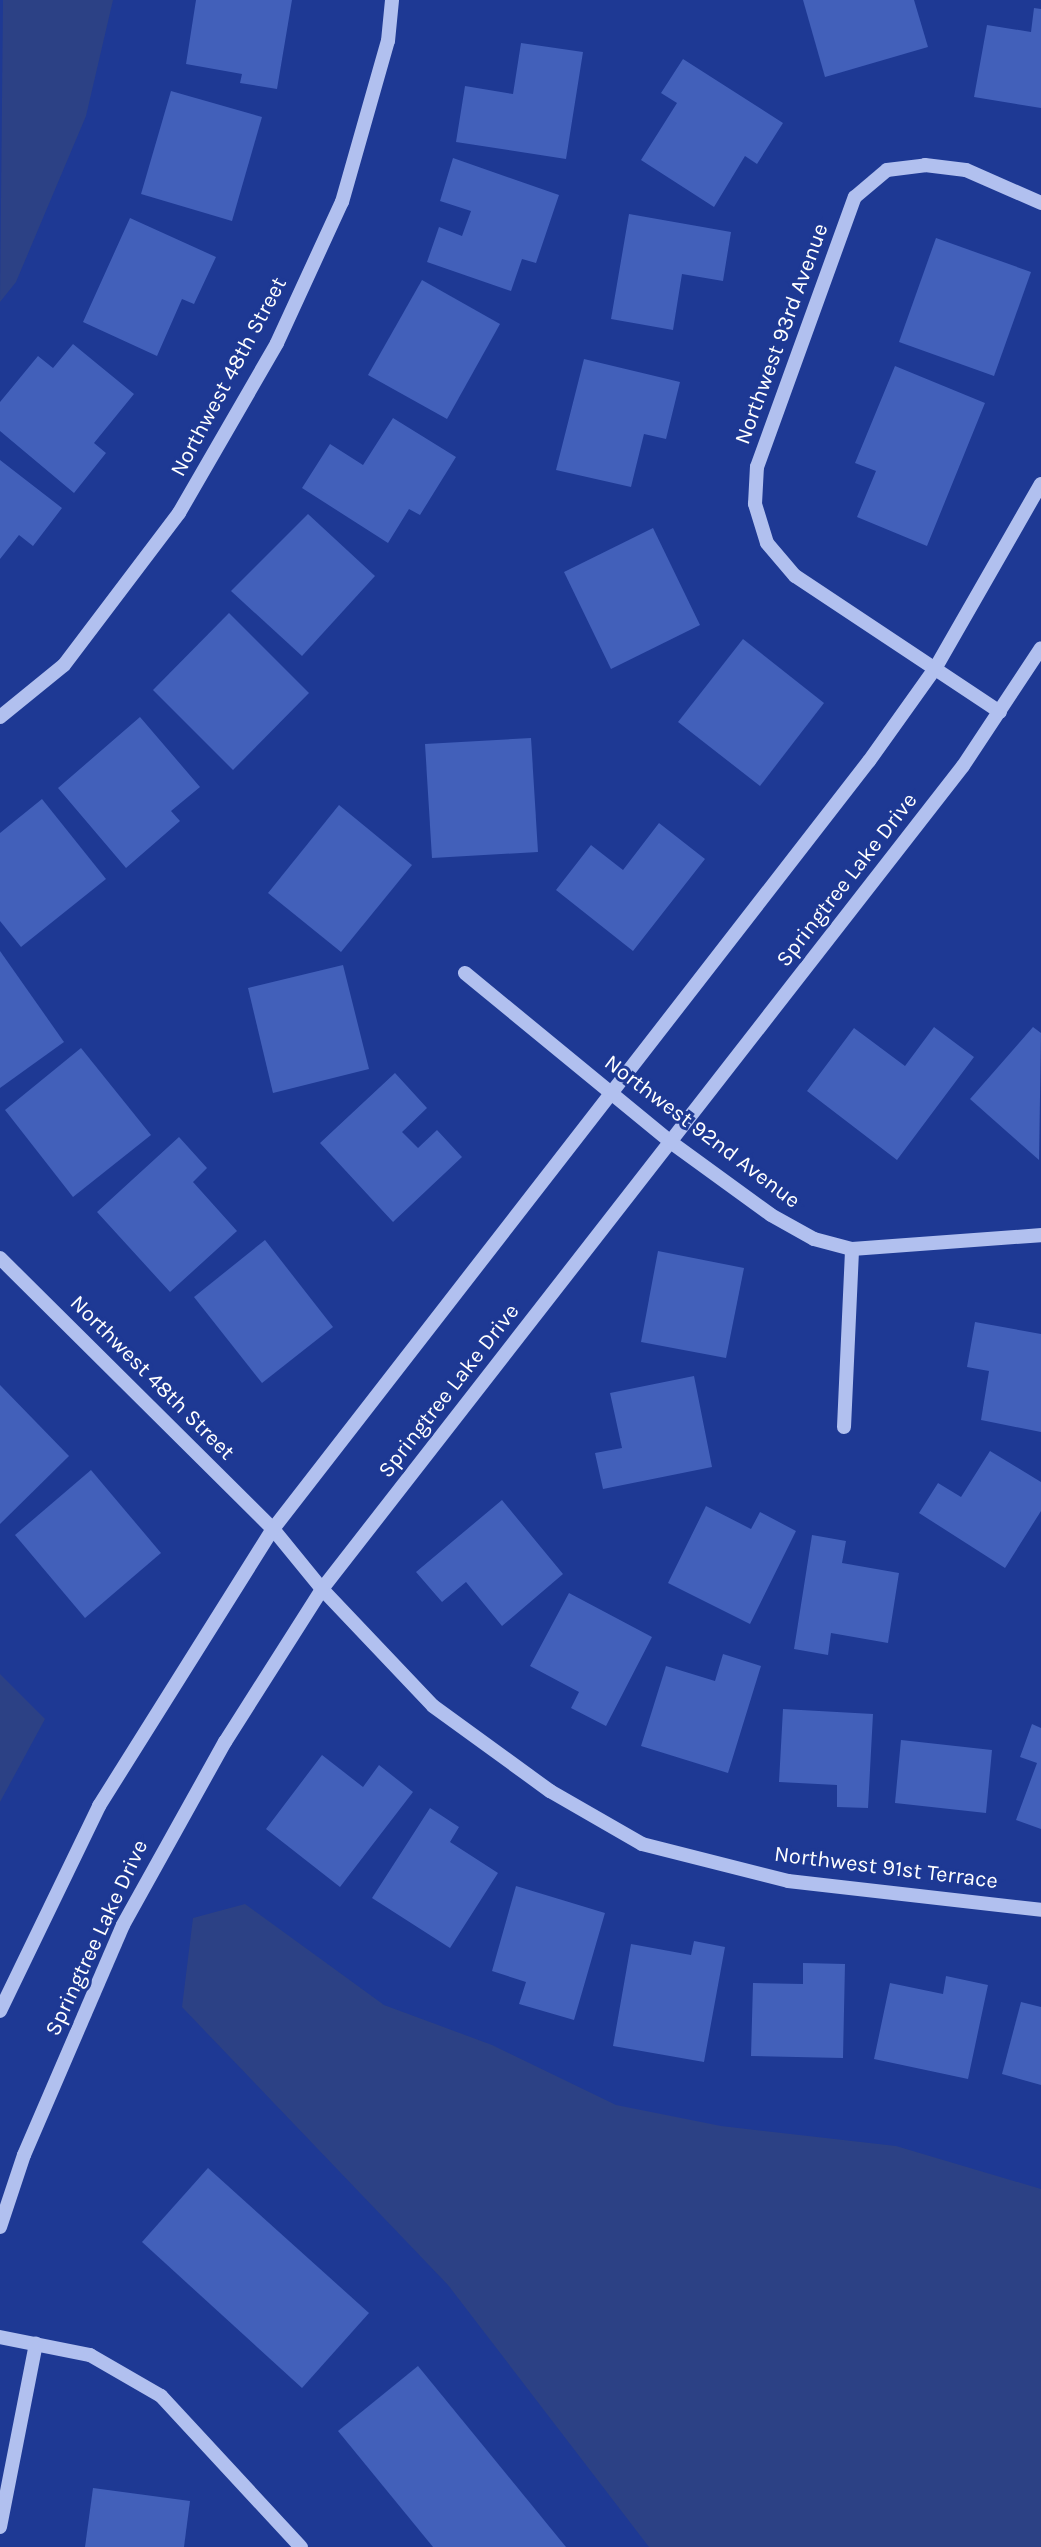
<!DOCTYPE html>
<html>
<head>
<meta charset="utf-8">
<style>
  body { margin:0 }
  #map { position:relative; width:1041px; height:2547px; overflow:hidden; background:#1e3994; font-family:Karla,sans-serif }
  div>[style] { position:absolute }
  .water>* { inset:0; background:#2c4185 }
  .building>* { inset:0; background:#4260ba }
  .minor>* { height:14px; margin:-7px; padding:0 7px; transform-origin:7px; border-radius:7px; background:#b1c0ef }
  span { translate:-50% -50%; white-space:nowrap; text-align:center; line-height:1.15; -webkit-text-stroke:6px #1e3994; paint-order:stroke }
  .street-label { font-size:22px; color:#fff }
</style>
</head>
<body>
<div id="map">
  <div class="water">
    <i style="clip-path:polygon(3px 0,113px 0,86px 116px,16px 282px,0 302px)"></i>
    <i style="clip-path:polygon(0 1674px,45px 1719px,0 1802px)"></i>
    <i style="clip-path:polygon(245px 1904px,384px 2005px,492px 2045px,616px 2105px,721px 2126px,896px 2146px,1041px 2189px,1041px 2547px,649px 2547px,448px 2285px,182px 2007px,193px 1918px)"></i>
  </div>
  <div class="building">
    <i style="clip-path:polygon(196px 0,292px 0,277px 89px,240px 83px,242px 74px,186px 64px)"></i>
    <i style="clip-path:polygon(803px 0,914px 0,928px 47px,825px 77px)"></i>
    <i style="clip-path:polygon(1034px 8px,1041px 9px,1041px 108px,974px 97px,987px 25px,1031px 32px)"></i>
    <i style="clip-path:polygon(521px 43px,583px 52px,566px 159px,456px 142px,465px 86px,513px 94px)"></i>
    <i style="clip-path:polygon(683px 59px,783px 123px,757px 164px,745px 156px,714px 207px,641px 160px,677px 103px,661px 93px)"></i>
    <i style="clip-path:polygon(171px 91px,262px 117px,232px 221px,141px 194px)"></i>
    <i style="clip-path:polygon(453px 158px,559px 195px,536px 263px,522px 259px,511px 291px,427px 262px,439px 227px,462px 236px,471px 211px,440px 201px)"></i>
    <i style="clip-path:polygon(629px 214px,731px 232px,723px 281px,682px 274px,673px 330px,611px 319px)"></i>
    <i style="clip-path:polygon(130px 218px,216px 257px,194px 304px,182px 299px,157px 356px,83px 322px)"></i>
    <i style="clip-path:polygon(936px 238px,1031px 272px,994px 376px,899px 342px)"></i>
    <i style="clip-path:polygon(422px 280px,500px 324px,447px 419px,368px 375px)"></i>
    <i style="clip-path:polygon(73px 344px,134px 394px,94px 443px,106px 453px,74px 493px,0 431px,0 402px,38px 356px,53px 368px)"></i>
    <i style="clip-path:polygon(584px 359px,680px 382px,666px 439px,644px 434px,631px 487px,556px 470px)"></i>
    <i style="clip-path:polygon(895px 366px,985px 403px,927px 546px,857px 517px,876px 471px,855px 463px)"></i>
    <i style="clip-path:polygon(393px 418px,456px 457px,420px 515px,409px 509px,388px 543px,302px 488px,330px 444px,363px 465px)"></i>
    <i style="clip-path:polygon(0 460px,62px 508px,33px 546px,19px 535px,0 559px)"></i>
    <i style="clip-path:polygon(308px 514px,375px 576px,302px 656px,231px 591px)"></i>
    <i style="clip-path:polygon(653px 528px,700px 625px,611px 669px,564px 572px)"></i>
    <i style="clip-path:polygon(229px 613px,309px 693px,233px 770px,153px 690px)"></i>
    <i style="clip-path:polygon(743px 639px,824px 703px,760px 786px,678px 722px)"></i>
    <i style="clip-path:polygon(140px 717px,200px 787px,171px 811px,180px 821px,126px 868px,58px 788px)"></i>
    <i style="clip-path:polygon(531px 738px,538px 852px,432px 858px,425px 744px)"></i>
    <i style="clip-path:polygon(42px 799px,106px 879px,21px 947px,0 921px,0 833px)"></i>
    <i style="clip-path:polygon(339px 805px,412px 865px,341px 952px,268px 893px)"></i>
    <i style="clip-path:polygon(659px 823px,705px 859px,633px 951px,556px 890px,591px 845px,623px 870px)"></i>
    <i style="clip-path:polygon(0 951px,64px 1042px,0 1088px)"></i>
    <i style="clip-path:polygon(343px 965px,369px 1069px,273px 1093px,248px 988px)"></i>
    <i style="clip-path:polygon(934px 1027px,974px 1057px,897px 1160px,807px 1091px,854px 1028px,905px 1066px)"></i>
    <i style="clip-path:polygon(1033px 1027px,1041px 1033px,1039px 1160px,970px 1099px)"></i>
    <i style="clip-path:polygon(81px 1048px,151px 1135px,73px 1197px,5px 1110px)"></i>
    <i style="clip-path:polygon(395px 1073px,427px 1108px,402px 1132px,418px 1148px,437px 1130px,462px 1157px,393px 1222px,320px 1143px)"></i>
    <i style="clip-path:polygon(179px 1137px,207px 1168px,193px 1182px,237px 1231px,170px 1292px,97px 1212px)"></i>
    <i style="clip-path:polygon(265px 1240px,333px 1327px,262px 1383px,194px 1297px)"></i>
    <i style="clip-path:polygon(658px 1251px,744px 1268px,726px 1358px,641px 1342px)"></i>
    <i style="clip-path:polygon(975px 1322px,1041px 1334px,1041px 1432px,981px 1420px,989px 1371px,967px 1367px)"></i>
    <i style="clip-path:polygon(694px 1376px,712px 1467px,603px 1489px,595px 1453px,622px 1448px,610px 1393px)"></i>
    <i style="clip-path:polygon(0 1385px,69px 1456px,0 1524px)"></i>
    <i style="clip-path:polygon(990px 1451px,1041px 1482px,1041px 1511px,1005px 1568px,919px 1513px,938px 1483px,961px 1497px)"></i>
    <i style="clip-path:polygon(91px 1470px,161px 1553px,85px 1618px,15px 1535px)"></i>
    <i style="clip-path:polygon(502px 1500px,563px 1574px,502px 1626px,466px 1582px,442px 1602px,416px 1572px)"></i>
    <i style="clip-path:polygon(706px 1506px,751px 1529px,760px 1512px,796px 1531px,750px 1624px,668px 1583px)"></i>
    <i style="clip-path:polygon(812px 1535px,846px 1541px,842px 1563px,899px 1573px,888px 1643px,831px 1633px,828px 1655px,794px 1649px)"></i>
    <i style="clip-path:polygon(569px 1593px,652px 1637px,606px 1726px,571px 1708px,579px 1692px,530px 1666px)"></i>
    <i style="clip-path:polygon(723px 1654px,761px 1666px,728px 1773px,641px 1746px,666px 1666px,715px 1681px)"></i>
    <i style="clip-path:polygon(783px 1709px,873px 1714px,868px 1808px,837px 1807px,837px 1785px,779px 1782px)"></i>
    <i style="clip-path:polygon(1032px 1724px,1041px 1728px,1041px 1829px,1016px 1820px,1037px 1763px,1020px 1757px)"></i>
    <i style="clip-path:polygon(901px 1740px,992px 1750px,986px 1813px,895px 1803px)"></i>
    <i style="clip-path:polygon(322px 1755px,363px 1787px,379px 1765px,413px 1792px,340px 1887px,266px 1829px)"></i>
    <i style="clip-path:polygon(430px 1808px,459px 1827px,450px 1842px,498px 1873px,450px 1948px,372px 1898px)"></i>
    <i style="clip-path:polygon(516px 1886px,605px 1913px,574px 2020px,519px 2004px,526px 1982px,492px 1971px)"></i>
    <i style="clip-path:polygon(694px 1941px,725px 1947px,704px 2062px,613px 2046px,631px 1944px,691px 1955px)"></i>
    <i style="clip-path:polygon(803px 1963px,845px 1964px,843px 2058px,751px 2056px,753px 1983px,803px 1984px)"></i>
    <i style="clip-path:polygon(946px 1976px,988px 1985px,968px 2079px,874px 2059px,890px 1983px,943px 1994px)"></i>
    <i style="clip-path:polygon(1021px 2002px,1041px 2007px,1041px 2085px,1002px 2074px)"></i>
    <i style="clip-path:polygon(208px 2168px,369px 2313px,302px 2388px,142px 2242px)"></i>
    <i style="clip-path:polygon(418px 2366px,566px 2547px,433px 2547px,338px 2431px)"></i>
    <i style="clip-path:polygon(93px 2488px,190px 2501px,184px 2547px,85px 2547px)"></i>
  </div>
  <div class="minor">
    <i style="left:1000px;top:712px;width:246px;rotate:-146.4deg"></i>
    <i style="left:795px;top:576px;width:43px;rotate:-130.3deg"></i>
    <i style="left:767px;top:543px;width:41px;rotate:-107.1deg"></i>
    <i style="left:755px;top:504px;width:37px;rotate:-87deg"></i>
    <i style="left:757px;top:467px;width:287px;rotate:-70.1deg"></i>
    <i style="left:855px;top:197px;width:42px;rotate:-40.2deg"></i>
    <i style="left:887px;top:170px;width:38px;rotate:-7deg"></i>
    <i style="left:925px;top:165px;width:41px;rotate:7deg"></i>
    <i style="left:966px;top:170px;width:82px;rotate:23.7deg"></i>
    <i style="left:0;top:717px;width:82px;rotate:-39.1deg"></i>
    <i style="left:64px;top:665px;width:191px;rotate:-52.9deg"></i>
    <i style="left:179px;top:513px;width:196px;rotate:-60deg"></i>
    <i style="left:277px;top:343px;width:155px;rotate:-65.3deg"></i>
    <i style="left:342px;top:202px;width:167px;rotate:-74.1deg"></i>
    <i style="left:388px;top:41px;width:41px;rotate:-84.4deg"></i>
    <i style="left:465px;top:973px;width:268px;rotate:39.4deg"></i>
    <i style="left:672px;top:1143px;width:122px;rotate:36deg"></i>
    <i style="left:771px;top:1215px;width:49px;rotate:29.2deg"></i>
    <i style="left:814px;top:1239px;width:39px;rotate:15deg"></i>
    <i style="left:852px;top:1249px;width:190px;rotate:-4.2deg"></i>
    <i style="left:0;top:1258px;width:385px;rotate:44.8deg"></i>
    <i style="left:273px;top:1529px;width:77px;rotate:50.8deg"></i>
    <i style="left:322px;top:1589px;width:161px;rotate:46.5deg"></i>
    <i style="left:433px;top:1706px;width:145px;rotate:36deg"></i>
    <i style="left:550px;top:1791px;width:106px;rotate:29.9deg"></i>
    <i style="left:642px;top:1844px;width:151px;rotate:14.2deg"></i>
    <i style="left:788px;top:1881px;width:255px;rotate:6.5deg"></i>
    <i style="left:844px;top:1427px;width:178px;rotate:-87.4deg"></i>
    <i style="left:0;top:2011px;width:228px;rotate:-64.2deg"></i>
    <i style="left:99px;top:1806px;width:327px;rotate:-57.9deg"></i>
    <i style="left:273px;top:1529px;width:972px;rotate:-52.19deg"></i>
    <i style="left:869px;top:761px;width:115px;rotate:-54.5deg"></i>
    <i style="left:936px;top:667px;width:211px;rotate:-60.2deg"></i>
    <i style="left:0;top:2227px;width:76px;rotate:-71.6deg"></i>
    <i style="left:24px;top:2155px;width:250px;rotate:-66.7deg"></i>
    <i style="left:123px;top:1925px;width:210px;rotate:-60.9deg"></i>
    <i style="left:225px;top:1742px;width:181px;rotate:-57.6deg"></i>
    <i style="left:322px;top:1589px;width:1043px;rotate:-52.09deg"></i>
    <i style="left:963px;top:766px;width:141px;rotate:-56.5deg"></i>
    <i style="left:0;top:2337px;width:92px;rotate:11.3deg"></i>
    <i style="left:90px;top:2355px;width:82px;rotate:30deg"></i>
    <i style="left:161px;top:2396px;width:206px;rotate:47.2deg"></i>
    <i style="left:0;top:2527px;width:187px;rotate:-78.9deg"></i>
  </div>
  <div class="street-label">
    <span style="left:782px;top:334px;rotate:-70deg">Northwest 93rd Avenue</span>
    <span style="left:229px;top:377px;rotate:-62deg">Northwest 48th Street</span>
    <span style="left:847px;top:880px;rotate:-52deg">Springtree Lake Drive</span>
    <span style="left:702px;top:1132px;rotate:37deg">Northwest 92nd Avenue</span>
    <span style="left:152px;top:1378px;rotate:45deg">Northwest 48th Street</span>
    <span style="left:449px;top:1391px;rotate:-52deg">Springtree Lake Drive</span>
    <span style="left:886px;top:1868px;rotate:7deg">Northwest 91st Terrace</span>
    <span style="left:97px;top:1938px;rotate:-65deg">Springtree Lake Drive</span>
  </div>
</div>
</body>
</html>
